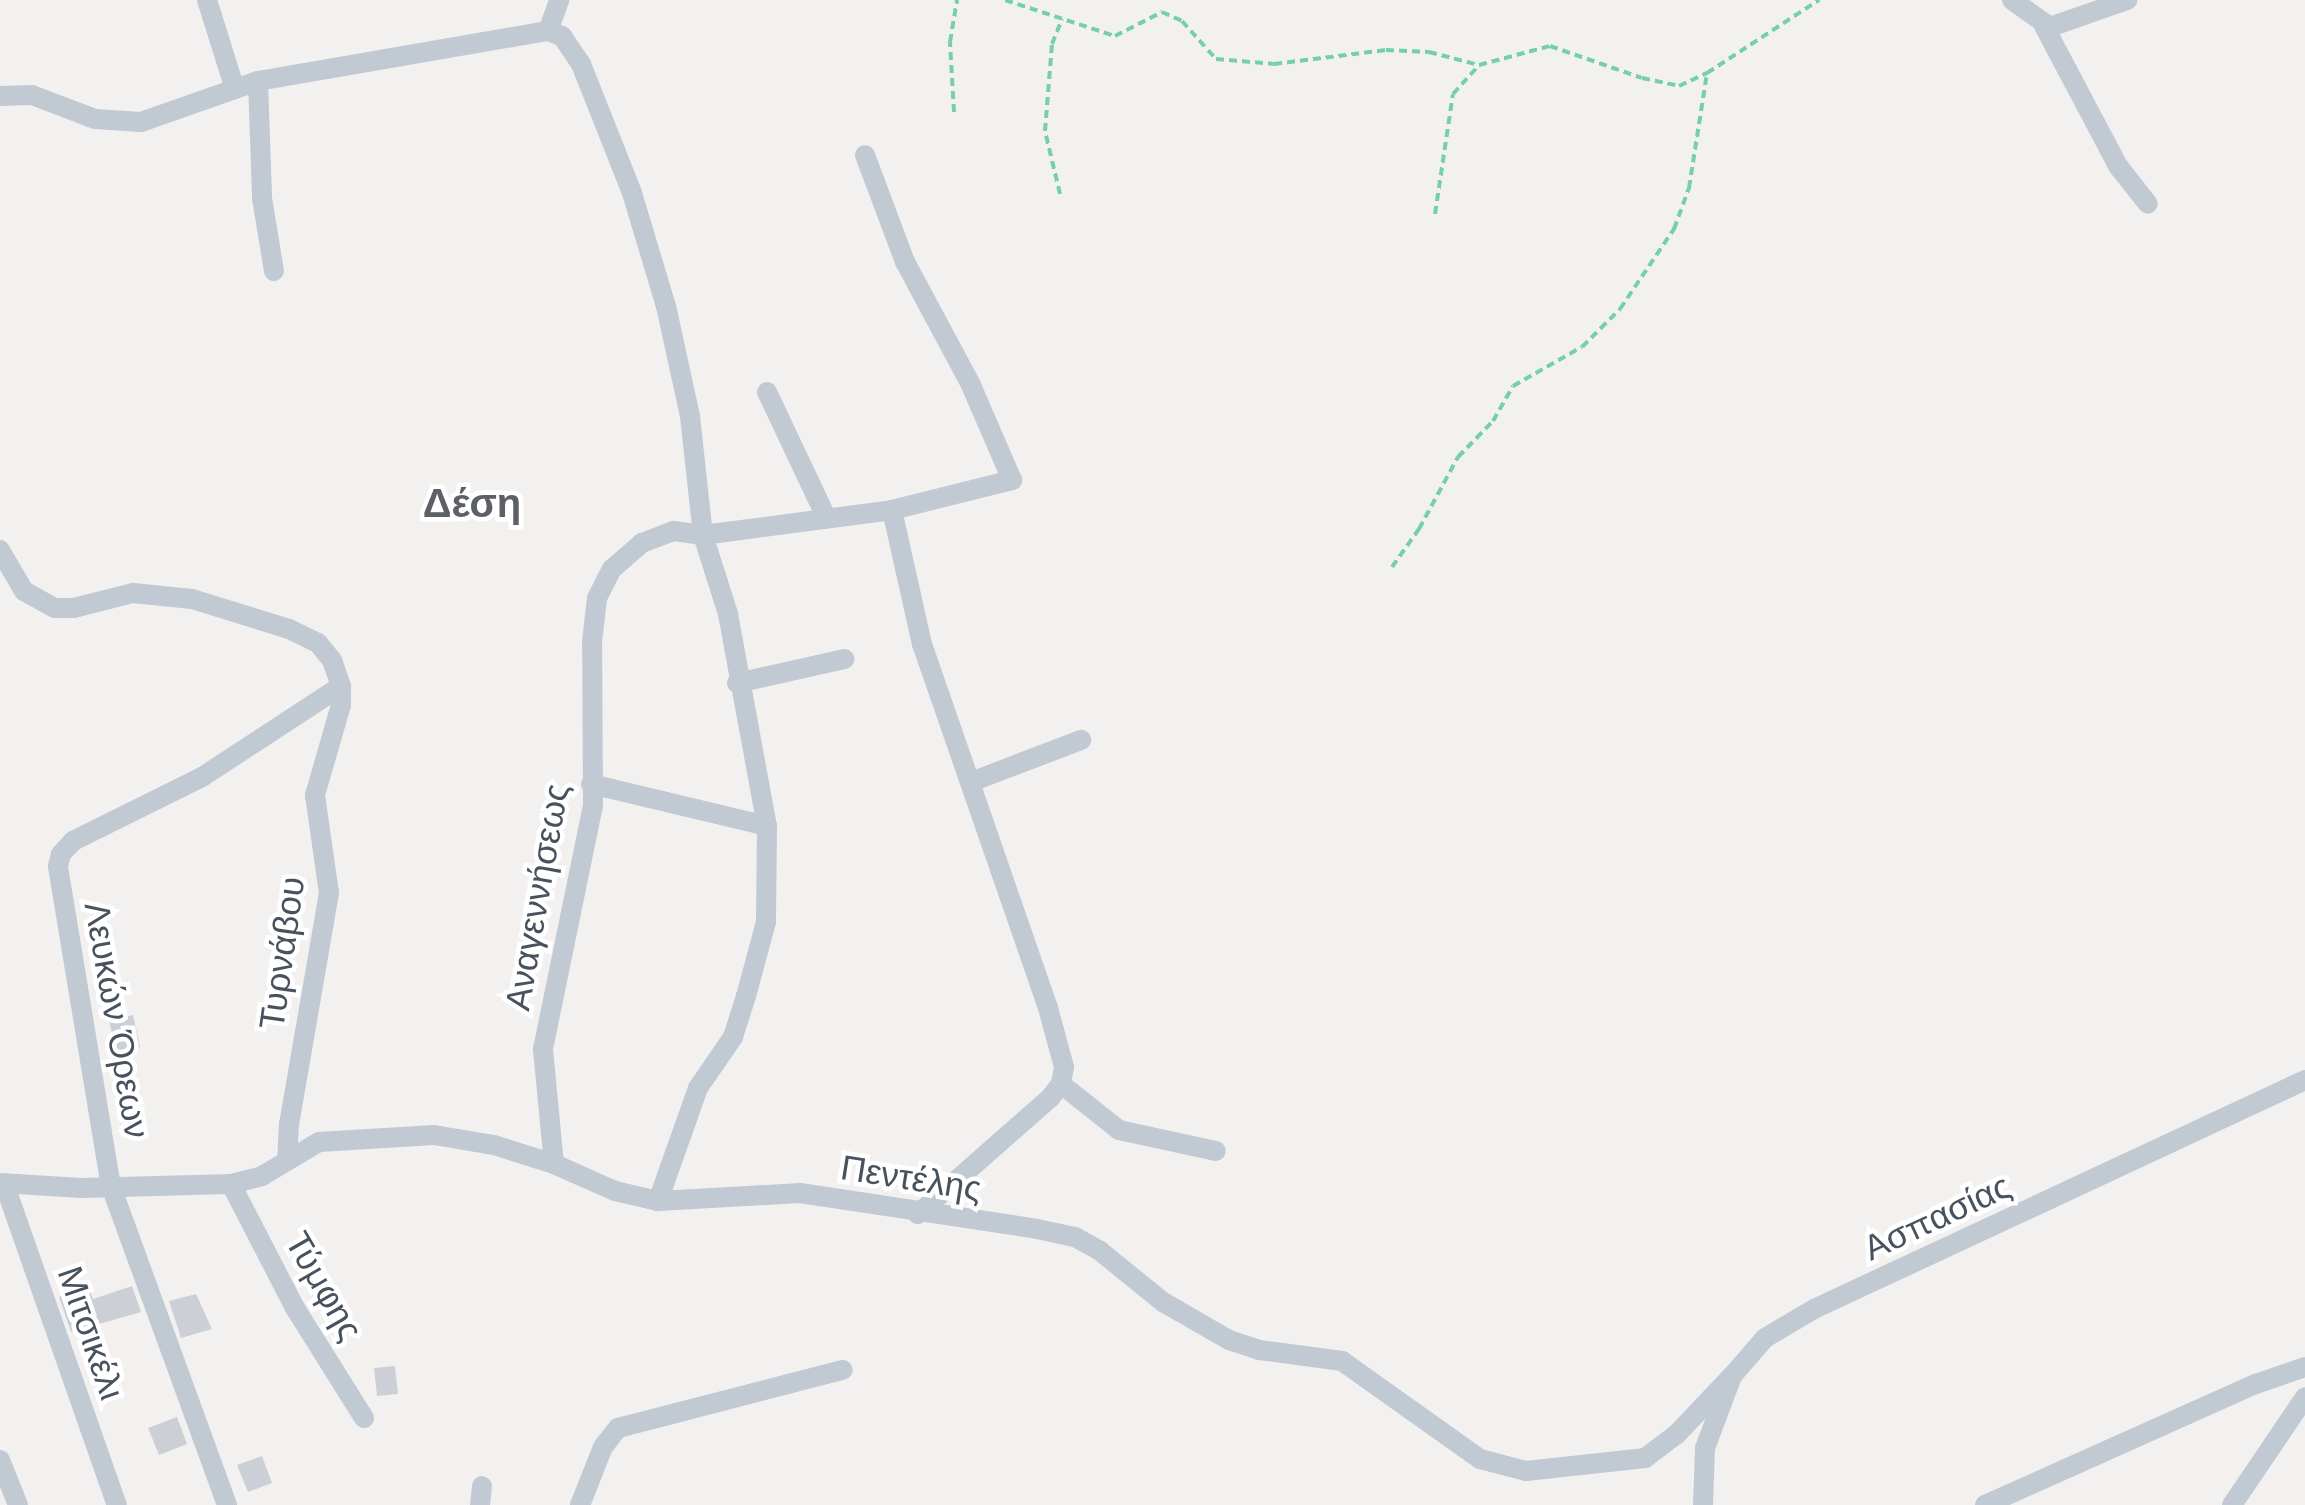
<!DOCTYPE html>
<html>
<head>
<meta charset="utf-8">
<style>
  body { margin:0 }
  #map { position:relative; width:2305px; height:1505px; overflow:hidden; background:#f3f1f0; font-family:"Work Sans",sans-serif }
  div>[style] { position:absolute }
  .building>* { inset:0; background:#cccfd6 }
  .path>* { height:4px; margin-top:-2px; transform-origin:0; background:repeating-linear-gradient(90deg,#76cfab 0 8px,transparent 0 13px) }
  .minor>* { height:20px; margin:-10px; padding:0 10px; transform-origin:10px; border-radius:10px; background:#c1c9d2 }
  span { translate:-50% -50%; white-space:nowrap; text-align:center; line-height:1.15; -webkit-text-stroke:9px #fff; paint-order:stroke }
  .street-label { font-size:35px; color:#48525e }
  .quarter-label { font-size:40px; color:#5d6065; font-weight:700 }
</style>
</head>
<body>
<div id="map">
  <div class="building">
    <i style="clip-path:polygon(133px 1015px,140px 1047px,116px 1052px,109px 1020px)"></i>
    <i style="clip-path:polygon(132px 1286px,141px 1312px,71px 1332px,59px 1297px,88px 1287px,93px 1299px)"></i>
    <i style="clip-path:polygon(196px 1294px,212px 1329px,181px 1338px,169px 1301px)"></i>
    <i style="clip-path:polygon(395px 1366px,398px 1394px,377px 1396px,374px 1368px)"></i>
    <i style="clip-path:polygon(177px 1417px,187px 1444px,159px 1455px,148px 1428px)"></i>
    <i style="clip-path:polygon(262px 1456px,272px 1483px,248px 1492px,237px 1465px)"></i>
  </div>
  <div class="path">
    <i style="left:1005px;top:0;width:116px;rotate:18.1deg"></i>
    <i style="left:1115px;top:36px;width:53px;rotate:-27.1deg"></i>
    <i style="left:1162px;top:12px;width:22px;rotate:24deg"></i>
    <i style="left:1182px;top:21px;width:51px;rotate:48.2deg"></i>
    <i style="left:1216px;top:59px;width:58px;rotate:4.9deg"></i>
    <i style="left:1274px;top:64px;width:113px;rotate:-7.1deg"></i>
    <i style="left:1386px;top:50px;width:43px;rotate:2.7deg"></i>
    <i style="left:1429px;top:52px;width:52px;rotate:14.6deg"></i>
    <i style="left:954px;top:112px;width:70px;rotate:-93.3deg"></i>
    <i style="left:950px;top:42px;width:43px;rotate:-80.5deg"></i>
    <i style="left:1060px;top:194px;width:65px;rotate:-103.4deg"></i>
    <i style="left:1045px;top:131px;width:87px;rotate:-85.4deg"></i>
    <i style="left:1052px;top:44px;width:27px;rotate:-68deg"></i>
    <i style="left:1435px;top:214px;width:121px;rotate:-81.5deg"></i>
    <i style="left:1453px;top:94px;width:39px;rotate:-48deg"></i>
    <i style="left:1479px;top:65px;width:73px;rotate:-15deg"></i>
    <i style="left:1550px;top:46px;width:97px;rotate:19.2deg"></i>
    <i style="left:1642px;top:78px;width:38px;rotate:12deg"></i>
    <i style="left:1679px;top:86px;width:31px;rotate:-25deg"></i>
    <i style="left:1707px;top:73px;width:134px;rotate:-33.1deg"></i>
    <i style="left:1392px;top:567px;width:47px;rotate:-54.6deg"></i>
    <i style="left:1419px;top:529px;width:82px;rotate:-61.6deg"></i>
    <i style="left:1458px;top:457px;width:50px;rotate:-45.8deg"></i>
    <i style="left:1493px;top:421px;width:40px;rotate:-60.3deg"></i>
    <i style="left:1513px;top:386px;width:79px;rotate:-29.5deg"></i>
    <i style="left:1582px;top:347px;width:54px;rotate:-45deg"></i>
    <i style="left:1620px;top:309px;width:97px;rotate:-56deg"></i>
    <i style="left:1674px;top:229px;width:44px;rotate:-69.9deg"></i>
    <i style="left:1689px;top:188px;width:116px;rotate:-81.1deg"></i>
  </div>
  <div class="minor">
    <i style="left:207px;top:0;width:90px;rotate:72.6deg"></i>
    <i style="left:2012px;top:0;width:47px;rotate:35.4deg"></i>
    <i style="left:2050px;top:27px;width:82px;rotate:-19.3deg"></i>
    <i style="left:2044px;top:26px;width:158px;rotate:62.1deg"></i>
    <i style="left:2118px;top:166px;width:48px;rotate:51.7deg"></i>
    <i style="left:548px;top:31px;width:33px;rotate:-70deg"></i>
    <i style="left:258px;top:81px;width:117px;rotate:88deg"></i>
    <i style="left:262px;top:198px;width:74px;rotate:80.7deg"></i>
    <i style="left:0;top:96px;width:32px;rotate:-2deg"></i>
    <i style="left:32px;top:95px;width:67px;rotate:20.9deg"></i>
    <i style="left:95px;top:119px;width:46px;rotate:3.7deg"></i>
    <i style="left:141px;top:122px;width:124px;rotate:-19.3deg"></i>
    <i style="left:258px;top:81px;width:294px;rotate:-9.8deg"></i>
    <i style="left:548px;top:31px;width:15px;rotate:20deg"></i>
    <i style="left:562px;top:36px;width:34px;rotate:56deg"></i>
    <i style="left:581px;top:64px;width:139px;rotate:68.4deg"></i>
    <i style="left:632px;top:193px;width:118px;rotate:73.3deg"></i>
    <i style="left:666px;top:306px;width:113px;rotate:77.7deg"></i>
    <i style="left:690px;top:416px;width:120px;rotate:83.8deg"></i>
    <i style="left:703px;top:535px;width:83px;rotate:72.4deg"></i>
    <i style="left:728px;top:614px;width:216px;rotate:79.6deg"></i>
    <i style="left:767px;top:826px;width:96px;rotate:90.6deg"></i>
    <i style="left:766px;top:922px;width:77px;rotate:105.1deg"></i>
    <i style="left:746px;top:996px;width:43px;rotate:107.6deg"></i>
    <i style="left:733px;top:1037px;width:62px;rotate:124.5deg"></i>
    <i style="left:698px;top:1088px;width:120px;rotate:109.5deg"></i>
    <i style="left:767px;top:392px;width:140px;rotate:64.7deg"></i>
    <i style="left:892px;top:510px;width:137px;rotate:77.4deg"></i>
    <i style="left:922px;top:644px;width:385px;rotate:70.9deg"></i>
    <i style="left:1048px;top:1008px;width:61px;rotate:74.8deg"></i>
    <i style="left:1064px;top:1067px;width:17px;rotate:100deg"></i>
    <i style="left:1061px;top:1084px;width:18px;rotate:128deg"></i>
    <i style="left:1050px;top:1098px;width:176px;rotate:138.7deg"></i>
    <i style="left:0;top:550px;width:48px;rotate:59.7deg"></i>
    <i style="left:24px;top:591px;width:35px;rotate:29deg"></i>
    <i style="left:55px;top:608px;width:19px"></i>
    <i style="left:74px;top:608px;width:61px;rotate:-14.3deg"></i>
    <i style="left:133px;top:593px;width:59px;rotate:5.8deg"></i>
    <i style="left:192px;top:599px;width:102px;rotate:17.2deg"></i>
    <i style="left:289px;top:629px;width:32px;rotate:26deg"></i>
    <i style="left:318px;top:643px;width:22px;rotate:51deg"></i>
    <i style="left:332px;top:660px;width:28px;rotate:71deg"></i>
    <i style="left:341px;top:686px;width:19px;rotate:90deg"></i>
    <i style="left:341px;top:705px;width:94px;rotate:106.1deg"></i>
    <i style="left:315px;top:795px;width:99px;rotate:81.9deg"></i>
    <i style="left:329px;top:893px;width:234px;rotate:99.8deg"></i>
    <i style="left:289px;top:1124px;width:35px;rotate:93deg"></i>
    <i style="left:737px;top:683px;width:110px;rotate:-12.6deg"></i>
    <i style="left:971px;top:782px;width:118px;rotate:-20.9deg"></i>
    <i style="left:591px;top:784px;width:181px;rotate:13.4deg"></i>
    <i style="left:1061px;top:1084px;width:74px;rotate:38.4deg"></i>
    <i style="left:1119px;top:1130px;width:99px;rotate:12.2deg"></i>
    <i style="left:554px;top:1164px;width:116px;rotate:-95.5deg"></i>
    <i style="left:543px;top:1049px;width:248px;rotate:-78.4deg"></i>
    <i style="left:593px;top:806px;width:164px;rotate:-90.3deg"></i>
    <i style="left:592px;top:642px;width:44px;rotate:-83.5deg"></i>
    <i style="left:597px;top:598px;width:33px;rotate:-63deg"></i>
    <i style="left:612px;top:569px;width:40px;rotate:-41deg"></i>
    <i style="left:642px;top:543px;width:34px;rotate:-21deg"></i>
    <i style="left:674px;top:531px;width:29px;rotate:8deg"></i>
    <i style="left:703px;top:535px;width:191px;rotate:-7.5deg"></i>
    <i style="left:892px;top:510px;width:124px;rotate:-14deg"></i>
    <i style="left:1012px;top:480px;width:106px;rotate:-113.4deg"></i>
    <i style="left:970px;top:383px;width:137px;rotate:-118.2deg"></i>
    <i style="left:905px;top:262px;width:114px;rotate:-110.5deg"></i>
    <i style="left:0;top:1183px;width:82px;rotate:3.5deg"></i>
    <i style="left:82px;top:1188px;width:149px;rotate:-1.5deg"></i>
    <i style="left:231px;top:1184px;width:32px;rotate:-14deg"></i>
    <i style="left:262px;top:1176px;width:66px;rotate:-30.8deg"></i>
    <i style="left:319px;top:1142px;width:115px;rotate:-3.5deg"></i>
    <i style="left:434px;top:1135px;width:61px;rotate:9.5deg"></i>
    <i style="left:494px;top:1145px;width:63px;rotate:17.6deg"></i>
    <i style="left:554px;top:1164px;width:67px;rotate:23.9deg"></i>
    <i style="left:615px;top:1191px;width:44px;rotate:13.1deg"></i>
    <i style="left:658px;top:1201px;width:142px;rotate:-3.2deg"></i>
    <i style="left:800px;top:1193px;width:240px;rotate:8.6deg"></i>
    <i style="left:1037px;top:1229px;width:39px;rotate:12deg"></i>
    <i style="left:1075px;top:1237px;width:29px;rotate:29deg"></i>
    <i style="left:1100px;top:1251px;width:81px;rotate:39deg"></i>
    <i style="left:1163px;top:1302px;width:76px;rotate:29.9deg"></i>
    <i style="left:1229px;top:1340px;width:32px;rotate:18deg"></i>
    <i style="left:1259px;top:1350px;width:84px;rotate:7.5deg"></i>
    <i style="left:1342px;top:1361px;width:169px;rotate:35.4deg"></i>
    <i style="left:1480px;top:1459px;width:48px;rotate:14.6deg"></i>
    <i style="left:1526px;top:1471px;width:120px;rotate:-6.2deg"></i>
    <i style="left:1645px;top:1458px;width:39px;rotate:-37deg"></i>
    <i style="left:1676px;top:1435px;width:81px;rotate:-46.5deg"></i>
    <i style="left:4px;top:1183px;width:341px;rotate:70.7deg"></i>
    <i style="left:231px;top:1184px;width:140px;rotate:62.7deg"></i>
    <i style="left:295px;top:1308px;width:130px;rotate:57.9deg"></i>
    <i style="left:0;top:1460px;width:48px;rotate:68.2deg"></i>
    <i style="left:227px;top:1505px;width:338px;rotate:-110deg"></i>
    <i style="left:111px;top:1187px;width:325px;rotate:-99.4deg"></i>
    <i style="left:58px;top:866px;width:12px;rotate:-76deg"></i>
    <i style="left:61px;top:854px;width:18px;rotate:-47deg"></i>
    <i style="left:73px;top:841px;width:144px;rotate:-26.4deg"></i>
    <i style="left:202px;top:777px;width:166px;rotate:-33.2deg"></i>
    <i style="left:480px;top:1505px;width:19px;rotate:-84deg"></i>
    <i style="left:580px;top:1505px;width:62px;rotate:-68.4deg"></i>
    <i style="left:603px;top:1447px;width:24px;rotate:-52deg"></i>
    <i style="left:618px;top:1428px;width:232px;rotate:-14.5deg"></i>
    <i style="left:1703px;top:1505px;width:57px;rotate:-88deg"></i>
    <i style="left:1705px;top:1448px;width:77px;rotate:-69.4deg"></i>
    <i style="left:1732px;top:1376px;width:50px;rotate:-49deg"></i>
    <i style="left:1765px;top:1338px;width:57px;rotate:-30.6deg"></i>
    <i style="left:1814px;top:1309px;width:542px;rotate:-25deg"></i>
    <i style="left:1985px;top:1505px;width:297px;rotate:-24.1deg"></i>
    <i style="left:2256px;top:1384px;width:52px;rotate:-19.1deg"></i>
    <i style="left:2232px;top:1505px;width:130px;rotate:-55.9deg"></i>
  </div>
  <div class="street-label">
    <span style="left:537px;top:897px;rotate:-80deg">Αναγεννήσεως</span>
    <span style="left:282px;top:953px;rotate:-82deg">Τυρνάβου</span>
    <span style="left:117px;top:1020px;rotate:80deg">Λευκών Όρεων</span>
    <span style="left:911px;top:1178px;rotate:9deg">Πεντέλης</span>
    <span style="left:1937px;top:1217px;rotate:-25deg">Ασπασίας</span>
    <span style="left:324px;top:1286px;rotate:60deg">Τύμφης</span>
    <span style="left:91px;top:1333px;rotate:71deg">Μιτσικέλι</span>
  </div>
  <div class="quarter-label">
    <span style="left:472px;top:504px">Δέση</span>
  </div>
</div>
</body>
</html>
